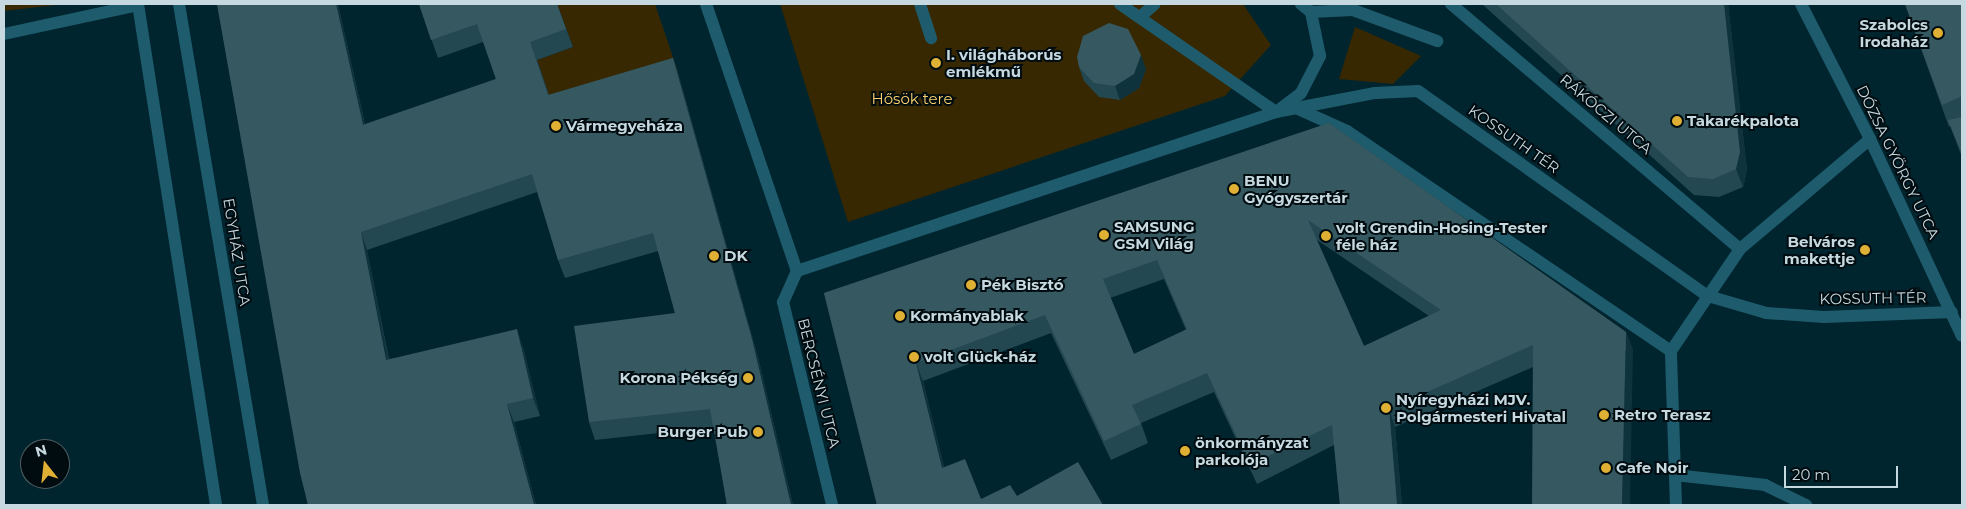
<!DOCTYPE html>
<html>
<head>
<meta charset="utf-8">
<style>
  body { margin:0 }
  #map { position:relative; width:1966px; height:509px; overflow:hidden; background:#00252f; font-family:Montserrat,sans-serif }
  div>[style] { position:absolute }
  .green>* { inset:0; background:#372801 }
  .pedestrian>* { height:12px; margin:-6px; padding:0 6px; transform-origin:6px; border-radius:6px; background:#1e5c6d }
  .minor>* { height:12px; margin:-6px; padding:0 6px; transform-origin:6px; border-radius:6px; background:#1e5c6d }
  .tertiary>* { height:12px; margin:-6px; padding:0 6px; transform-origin:6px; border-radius:6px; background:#1e5c6d }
  .wall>* { inset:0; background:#244852 }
  .shaded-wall>* { inset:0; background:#0e333d }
  .building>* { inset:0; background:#365861 }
  .dots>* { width:14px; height:14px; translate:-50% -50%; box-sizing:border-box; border:2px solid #010c10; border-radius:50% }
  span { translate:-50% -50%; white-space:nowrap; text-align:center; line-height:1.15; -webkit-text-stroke:4px #010c10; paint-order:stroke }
  .poi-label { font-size:15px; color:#c6d9e0; font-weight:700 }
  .right { translate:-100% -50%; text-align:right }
  .left { translate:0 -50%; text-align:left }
  .park-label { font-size:15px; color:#fcd270 }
  .street-label { font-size:15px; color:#c6d9e0 }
  .frame { position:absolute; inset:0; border:5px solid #c6d9e0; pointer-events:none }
  .north { position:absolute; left:20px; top:439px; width:50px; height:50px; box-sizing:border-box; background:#010c10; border:1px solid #505e63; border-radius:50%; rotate:344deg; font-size:14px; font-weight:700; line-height:20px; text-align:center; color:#c6d9e0 }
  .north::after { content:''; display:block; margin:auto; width:18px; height:22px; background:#e0b034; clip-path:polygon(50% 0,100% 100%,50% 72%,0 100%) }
  .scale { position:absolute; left:1784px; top:466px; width:114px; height:22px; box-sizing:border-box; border:2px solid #c6d9e0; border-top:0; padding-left:6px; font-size:15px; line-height:18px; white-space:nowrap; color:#c6d9e0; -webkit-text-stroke:4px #010c10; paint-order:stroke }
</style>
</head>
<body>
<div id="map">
  <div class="green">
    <i style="clip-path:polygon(4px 4px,65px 4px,4px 11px)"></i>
    <i style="clip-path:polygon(557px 4px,655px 4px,679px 75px,555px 113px,537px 60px,573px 47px)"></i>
    <i style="clip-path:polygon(780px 4px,1243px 4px,1271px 45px,1225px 96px,848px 222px)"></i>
    <i style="clip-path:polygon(1355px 27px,1421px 56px,1393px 84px,1339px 79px)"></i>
  </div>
  <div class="pedestrian">
    <i style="left:920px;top:4px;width:36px;rotate:72deg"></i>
    <i style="left:1120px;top:4px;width:190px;rotate:34.7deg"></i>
    <i style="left:1276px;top:112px;width:101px;rotate:-10.9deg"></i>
    <i style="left:1375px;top:93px;width:43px;rotate:-2.7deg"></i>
    <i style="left:1418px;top:91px;width:355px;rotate:35.3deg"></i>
    <i style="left:1708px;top:296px;width:60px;rotate:16.3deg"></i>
    <i style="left:1766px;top:313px;width:58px;rotate:3.9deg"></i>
    <i style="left:1824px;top:317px;width:128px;rotate:-2.2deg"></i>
    <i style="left:1451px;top:4px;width:379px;rotate:40.3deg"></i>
    <i style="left:1801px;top:4px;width:152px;rotate:62.9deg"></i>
    <i style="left:1870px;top:139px;width:217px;rotate:65deg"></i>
    <i style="left:1311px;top:12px;width:42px;rotate:-2.7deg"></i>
    <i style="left:1353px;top:10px;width:90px;rotate:20.3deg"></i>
    <i style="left:1141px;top:16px;width:18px;rotate:-41deg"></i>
    <i style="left:1296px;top:108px;width:56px;rotate:24.3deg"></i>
    <i style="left:1347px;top:131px;width:392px;rotate:34.2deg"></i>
    <i style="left:1675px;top:475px;width:91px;rotate:6.3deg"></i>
    <i style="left:1765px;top:485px;width:46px;rotate:26deg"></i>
    <i style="left:1676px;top:505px;width:154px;rotate:-91.9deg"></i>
    <i style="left:1671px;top:351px;width:123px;rotate:-55.9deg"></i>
    <i style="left:1740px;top:249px;width:170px;rotate:-40.2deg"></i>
  </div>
  <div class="minor">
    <i style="left:706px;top:4px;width:282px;rotate:71.2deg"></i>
    <i style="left:4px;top:34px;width:137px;rotate:-12.2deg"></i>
    <i style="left:797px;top:271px;width:505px;rotate:-18.36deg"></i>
    <i style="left:1276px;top:112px;width:31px;rotate:-37deg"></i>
    <i style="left:1301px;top:93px;width:42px;rotate:-62.8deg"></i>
    <i style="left:1320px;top:56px;width:45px;rotate:-101.6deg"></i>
    <i style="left:1311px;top:12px;width:13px;rotate:-141deg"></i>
    <i style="left:797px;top:271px;width:34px;rotate:114deg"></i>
    <i style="left:783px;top:302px;width:209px;rotate:76.4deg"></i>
  </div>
  <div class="tertiary">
    <i style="left:138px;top:4px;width:507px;rotate:81.15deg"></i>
    <i style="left:179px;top:4px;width:508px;rotate:80.48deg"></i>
  </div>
  <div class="wall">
    <i style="clip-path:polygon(217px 4px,338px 4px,365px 124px,496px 79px,483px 42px,438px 58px,419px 4px,557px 4px,573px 47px,537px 60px,549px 95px,673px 58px,679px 76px,758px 357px,793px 505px,727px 505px,714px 427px,595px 440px,589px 422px,675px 313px,658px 251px,565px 278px,558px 260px,537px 192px,367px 250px,389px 359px,523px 347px,540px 416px,514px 422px,536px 505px,308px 505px)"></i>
    <i style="clip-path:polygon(1482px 4px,1728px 4px,1747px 170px,1743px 187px,1719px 197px,1694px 195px)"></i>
    <i style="clip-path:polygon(1905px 4px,1962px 4px,1962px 157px,1950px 126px,1949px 127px)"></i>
    <i style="clip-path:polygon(1079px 67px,1146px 69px,1139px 88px,1120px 100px,1099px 97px,1084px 81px)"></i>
    <i style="clip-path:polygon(evenodd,1329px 123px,1626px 332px,1633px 350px,1533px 367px,1395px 427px,1402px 505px,1340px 505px,1334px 445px,1257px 484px,1214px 392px,1141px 423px,1148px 443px,1111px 460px,1051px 333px,923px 381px,944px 467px,981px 499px,1017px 496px,1103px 505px,877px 505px,824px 293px,1329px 123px,1317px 240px,1429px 316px,1364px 346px,1317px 240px,1329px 123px,1164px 279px,1186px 330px,1134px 354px,1110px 298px,1164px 279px)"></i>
  </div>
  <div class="shaded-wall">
    <i style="clip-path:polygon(336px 4px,338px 4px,369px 143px,363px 125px)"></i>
    <i style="clip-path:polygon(1724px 4px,1728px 4px,1747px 170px,1743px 187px,1736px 169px)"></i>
    <i style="clip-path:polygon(1141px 55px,1146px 69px,1139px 88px,1120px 100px,1115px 86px)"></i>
    <i style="clip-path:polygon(673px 58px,679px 76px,758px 357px,793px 505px,791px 505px)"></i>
    <i style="clip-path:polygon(361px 232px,367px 250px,392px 378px,386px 360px)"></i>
    <i style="clip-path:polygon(517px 329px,523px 347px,540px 416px,533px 398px)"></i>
    <i style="clip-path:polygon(1626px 332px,1633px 350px,1630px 505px,1622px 505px)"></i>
    <i style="clip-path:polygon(916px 363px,923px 381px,949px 486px,942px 468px)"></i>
    <i style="clip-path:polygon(507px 404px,514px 422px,536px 505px,534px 505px)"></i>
    <i style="clip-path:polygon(1389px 409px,1395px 427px,1402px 505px,1397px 505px)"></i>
  </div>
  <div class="building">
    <i style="clip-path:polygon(217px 4px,336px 4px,363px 125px,496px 79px,477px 24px,431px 40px,419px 4px,557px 4px,566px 29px,530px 42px,548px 95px,673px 58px,752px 339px,791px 505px,727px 505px,710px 409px,589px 422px,574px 326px,675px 313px,653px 233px,558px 260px,532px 174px,361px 232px,386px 360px,517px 329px,533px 398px,507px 404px,534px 505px,308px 505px,300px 473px)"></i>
    <i style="clip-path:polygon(1496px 4px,1724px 4px,1740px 152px,1736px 169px,1713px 179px,1688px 177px)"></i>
    <i style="clip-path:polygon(1905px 4px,1962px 4px,1962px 96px,1942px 105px)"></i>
    <i style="clip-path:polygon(1109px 23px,1128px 29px,1141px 55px,1134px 74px,1115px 86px,1094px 83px,1079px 67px,1077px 57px,1083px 36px)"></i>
    <i style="clip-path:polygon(1962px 117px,1962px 154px,1948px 120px)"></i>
    <i style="clip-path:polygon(evenodd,1329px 123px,1626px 332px,1622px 505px,1532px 505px,1533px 345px,1389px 409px,1397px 505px,1340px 505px,1332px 425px,1250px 465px,1207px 373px,1132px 405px,1141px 424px,1104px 441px,1045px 315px,916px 363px,942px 468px,965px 459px,981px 499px,1010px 485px,1017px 496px,1078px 462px,1103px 505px,877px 505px,824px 293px,1329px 123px,1308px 220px,1441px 310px,1364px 346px,1308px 220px,1329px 123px,1157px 260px,1187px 329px,1134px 354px,1103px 279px,1157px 260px)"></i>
  </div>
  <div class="dots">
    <i style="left:1938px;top:33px;background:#e0b034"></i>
    <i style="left:936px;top:63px;background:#e0b034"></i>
    <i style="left:1677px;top:121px;background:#e0b034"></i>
    <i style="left:556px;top:126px;background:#e0b034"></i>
    <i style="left:1234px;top:189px;background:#e0b034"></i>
    <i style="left:1104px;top:235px;background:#e0b034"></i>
    <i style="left:1326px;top:236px;background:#e0b034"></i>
    <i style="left:1865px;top:250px;background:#e0b034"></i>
    <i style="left:714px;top:256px;background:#e0b034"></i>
    <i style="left:971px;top:285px;background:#e0b034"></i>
    <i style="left:900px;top:316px;background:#e0b034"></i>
    <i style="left:914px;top:357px;background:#e0b034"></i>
    <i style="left:748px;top:378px;background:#e0b034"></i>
    <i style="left:1386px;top:408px;background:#e0b034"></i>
    <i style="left:1604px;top:415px;background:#e0b034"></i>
    <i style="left:758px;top:432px;background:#e0b034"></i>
    <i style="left:1185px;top:451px;background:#e0b034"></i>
    <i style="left:1606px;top:468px;background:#e0b034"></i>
  </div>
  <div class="poi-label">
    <span class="right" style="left:1928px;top:33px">Szabolcs<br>Irodaház</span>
    <span class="left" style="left:946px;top:63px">I. világháborús<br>emlékmű</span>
    <span class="left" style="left:1687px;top:121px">Takarékpalota</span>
    <span class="left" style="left:566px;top:126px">Vármegyeháza</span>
    <span class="left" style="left:1244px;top:189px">BENU<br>Gyógyszertár</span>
    <span class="left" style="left:1114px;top:235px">SAMSUNG<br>GSM Világ</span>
    <span class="left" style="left:1336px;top:236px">volt Grendin-Hosing-Tester<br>féle ház</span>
    <span class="right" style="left:1855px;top:250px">Belváros<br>makettje</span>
    <span class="left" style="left:724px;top:256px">DK</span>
    <span class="left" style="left:981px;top:285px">Pék Bisztó</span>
    <span class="left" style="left:910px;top:316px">Kormányablak</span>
    <span class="left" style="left:924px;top:357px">volt Glück-ház</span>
    <span class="right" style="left:738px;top:378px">Korona Pékség</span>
    <span class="left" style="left:1396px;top:408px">Nyíregyházi MJV.<br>Polgármesteri Hivatal</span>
    <span class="left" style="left:1614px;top:415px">Retro Terasz</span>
    <span class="right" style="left:748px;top:432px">Burger Pub</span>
    <span class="left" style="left:1195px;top:451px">önkormányzat<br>parkolója</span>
    <span class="left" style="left:1616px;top:468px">Cafe Noir</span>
  </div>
  <div class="park-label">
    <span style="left:912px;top:99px">Hősök tere</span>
  </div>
  <div class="street-label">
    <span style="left:1606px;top:114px;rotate:40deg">RÁKÓCZI UTCA</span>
    <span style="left:1514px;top:139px;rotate:35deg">KOSSUTH TÉR</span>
    <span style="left:1898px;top:162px;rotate:64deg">DÓZSA GYÖRGY UTCA</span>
    <span style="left:237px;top:252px;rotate:81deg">EGYHÁZ UTCA</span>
    <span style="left:1873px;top:298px;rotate:-1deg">KOSSUTH TÉR</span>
    <span style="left:819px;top:383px;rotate:76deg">BERCSÉNYI UTCA</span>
  </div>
  <div class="frame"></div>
  <div class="north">N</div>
  <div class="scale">20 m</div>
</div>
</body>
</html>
